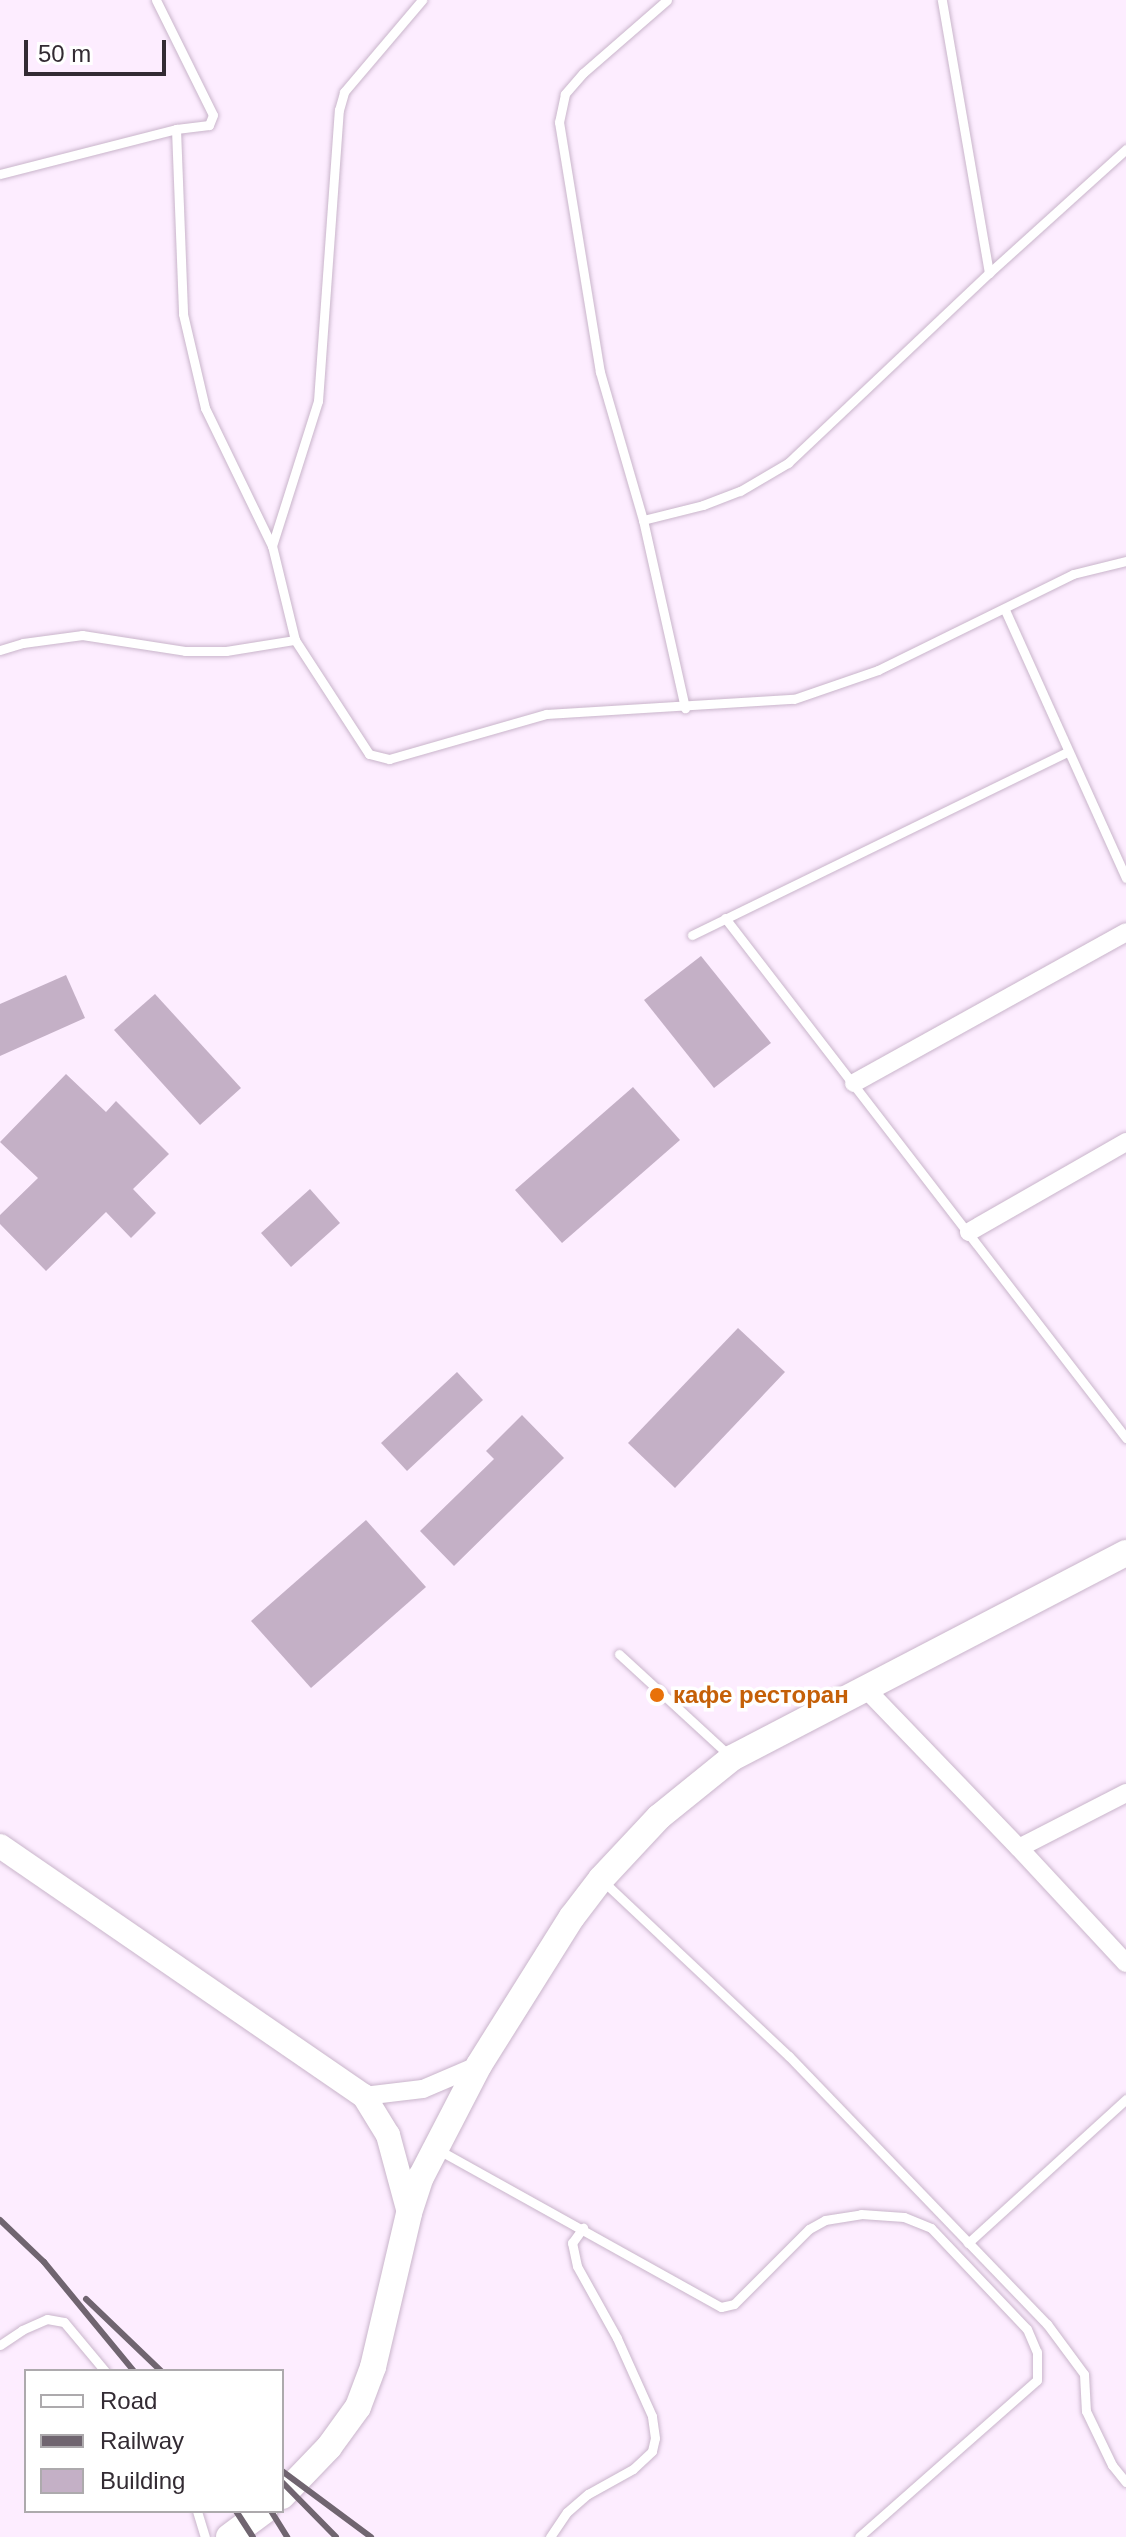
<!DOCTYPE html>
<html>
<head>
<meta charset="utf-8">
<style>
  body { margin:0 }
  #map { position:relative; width:1126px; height:2537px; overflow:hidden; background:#fdedff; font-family:Helvetica,sans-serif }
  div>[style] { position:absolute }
  .building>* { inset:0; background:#c4b0c6 }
  .roads { filter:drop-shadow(0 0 2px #c9b5cb) drop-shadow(0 0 2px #c9b5cb) }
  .service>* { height:9px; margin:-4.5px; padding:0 4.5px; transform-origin:4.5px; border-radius:4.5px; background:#fff }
  .minor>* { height:18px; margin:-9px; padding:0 9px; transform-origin:9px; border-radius:9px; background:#fff }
  .tertiary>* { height:24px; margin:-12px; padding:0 12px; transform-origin:12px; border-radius:12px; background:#fff }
  .secondary>* { height:26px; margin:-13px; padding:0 13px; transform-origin:13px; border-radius:13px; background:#fff }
  .rail>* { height:6px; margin:-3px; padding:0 3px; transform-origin:3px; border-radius:3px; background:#706570 }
  .dots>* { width:22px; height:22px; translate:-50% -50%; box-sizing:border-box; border:4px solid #fff; border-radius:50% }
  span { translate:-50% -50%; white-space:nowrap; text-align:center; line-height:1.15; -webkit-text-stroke:7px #fff; paint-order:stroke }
  .food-label { font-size:24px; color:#c56008; font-weight:700 }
  .left { translate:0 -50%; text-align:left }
  .legend { position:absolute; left:24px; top:2369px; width:260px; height:144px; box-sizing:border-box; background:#fff; border:2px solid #adaaad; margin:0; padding:10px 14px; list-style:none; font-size:24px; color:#332b33 }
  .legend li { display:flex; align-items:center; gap:16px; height:40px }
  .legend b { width:40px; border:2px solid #adaaad }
  .scale { position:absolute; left:24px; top:40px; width:142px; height:36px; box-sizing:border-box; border:4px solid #332b33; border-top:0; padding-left:10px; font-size:24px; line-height:28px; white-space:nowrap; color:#332b33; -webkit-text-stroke:6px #fff; paint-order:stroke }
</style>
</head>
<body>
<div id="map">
  <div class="building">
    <i style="clip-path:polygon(701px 956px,771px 1043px,714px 1088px,644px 1000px)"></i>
    <i style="clip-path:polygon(66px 975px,85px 1018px,0 1056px,0 1004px)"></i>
    <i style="clip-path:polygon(155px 994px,241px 1088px,200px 1125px,114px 1030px)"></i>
    <i style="clip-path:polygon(66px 1074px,106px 1112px,116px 1101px,169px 1154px,133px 1189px,156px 1213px,131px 1238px,106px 1212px,46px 1271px,0 1224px,0 1215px,38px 1178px,0 1142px)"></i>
    <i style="clip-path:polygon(633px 1087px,680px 1140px,562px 1243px,515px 1190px)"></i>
    <i style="clip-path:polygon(310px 1189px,340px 1223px,291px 1267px,261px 1233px)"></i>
    <i style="clip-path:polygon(738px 1328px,785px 1372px,675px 1488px,628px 1443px)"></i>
    <i style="clip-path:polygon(457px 1372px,483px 1400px,407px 1471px,381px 1443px)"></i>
    <i style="clip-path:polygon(522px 1415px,564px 1458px,454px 1566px,420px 1531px,494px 1459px,486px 1451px)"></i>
    <i style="clip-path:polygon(366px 1520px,426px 1587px,311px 1688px,251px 1621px)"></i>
  </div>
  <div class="roads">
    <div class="service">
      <i style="left:156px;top:0;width:128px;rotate:63.6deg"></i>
      <i style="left:213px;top:115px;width:11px;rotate:112deg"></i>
      <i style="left:209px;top:125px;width:33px;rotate:173deg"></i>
      <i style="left:176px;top:129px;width:185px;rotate:87.8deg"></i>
      <i style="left:183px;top:314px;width:97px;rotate:76.8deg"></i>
      <i style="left:205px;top:408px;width:153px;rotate:64.1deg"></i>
      <i style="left:667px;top:0;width:111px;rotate:139deg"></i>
      <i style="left:583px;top:73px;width:28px;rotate:131deg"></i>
      <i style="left:565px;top:94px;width:29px;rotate:102deg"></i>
      <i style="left:559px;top:122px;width:253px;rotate:80.7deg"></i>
      <i style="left:600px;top:372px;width:154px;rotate:73.8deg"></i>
      <i style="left:643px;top:520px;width:193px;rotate:77.4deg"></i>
      <i style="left:0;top:174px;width:182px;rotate:-14.3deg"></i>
      <i style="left:989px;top:273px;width:185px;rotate:-42.1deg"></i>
      <i style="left:643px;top:520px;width:62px;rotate:-14deg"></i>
      <i style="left:703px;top:505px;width:40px;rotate:-21deg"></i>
      <i style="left:740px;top:491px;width:56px;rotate:-30.3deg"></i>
      <i style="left:788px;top:463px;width:277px;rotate:-43.4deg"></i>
      <i style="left:989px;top:273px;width:277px;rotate:-99.8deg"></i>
      <i style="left:1005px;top:610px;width:294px;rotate:65.7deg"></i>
      <i style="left:295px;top:640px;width:97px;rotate:-103.7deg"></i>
      <i style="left:272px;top:546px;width:152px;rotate:-72.4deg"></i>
      <i style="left:318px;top:401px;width:292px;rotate:-85.9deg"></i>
      <i style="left:339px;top:110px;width:19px;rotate:-74deg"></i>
      <i style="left:344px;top:92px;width:121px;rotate:-49.7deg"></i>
      <i style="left:0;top:650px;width:24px;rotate:-17deg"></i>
      <i style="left:23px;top:643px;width:60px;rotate:-7.7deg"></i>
      <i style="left:82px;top:635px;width:104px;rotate:8.8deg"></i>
      <i style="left:185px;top:651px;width:41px"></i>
      <i style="left:226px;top:651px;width:70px;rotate:-9.1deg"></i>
      <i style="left:295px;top:640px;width:136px;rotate:57deg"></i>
      <i style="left:369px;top:754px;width:21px;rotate:14deg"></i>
      <i style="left:389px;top:759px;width:163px;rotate:-16deg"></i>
      <i style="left:546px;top:714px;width:248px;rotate:-3.5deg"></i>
      <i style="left:794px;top:699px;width:89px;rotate:-19deg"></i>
      <i style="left:878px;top:670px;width:217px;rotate:-26.2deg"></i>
      <i style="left:1073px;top:574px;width:55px;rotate:-13.8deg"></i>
      <i style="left:725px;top:918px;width:657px;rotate:52.36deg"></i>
      <i style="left:692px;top:935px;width:418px;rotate:-26deg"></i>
      <i style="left:619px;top:1654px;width:151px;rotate:42.6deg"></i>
      <i style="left:603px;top:1881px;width:255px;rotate:43.3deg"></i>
      <i style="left:789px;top:2056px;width:372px;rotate:46.1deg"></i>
      <i style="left:1047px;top:2324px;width:62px;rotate:53.5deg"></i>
      <i style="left:1084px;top:2374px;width:37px;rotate:87deg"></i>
      <i style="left:1086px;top:2411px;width:60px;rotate:64.3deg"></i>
      <i style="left:1112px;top:2465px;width:22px;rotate:51deg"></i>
      <i style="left:437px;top:2149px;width:325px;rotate:29.1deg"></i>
      <i style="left:721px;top:2307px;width:13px;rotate:-13deg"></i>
      <i style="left:734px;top:2304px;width:106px;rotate:-45deg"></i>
      <i style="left:809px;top:2229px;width:18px;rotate:-29deg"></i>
      <i style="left:825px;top:2220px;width:36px;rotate:-9deg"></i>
      <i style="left:861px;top:2214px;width:43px;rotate:4deg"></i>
      <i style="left:904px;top:2217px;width:29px;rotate:22deg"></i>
      <i style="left:931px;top:2228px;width:139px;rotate:46.5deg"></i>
      <i style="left:1027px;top:2329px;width:25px;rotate:67deg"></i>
      <i style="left:1037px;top:2352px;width:28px;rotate:90deg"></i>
      <i style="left:1037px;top:2380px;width:237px;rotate:138.6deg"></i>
      <i style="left:968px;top:2243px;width:214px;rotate:-42.3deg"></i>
      <i style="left:0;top:2345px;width:27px;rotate:-34deg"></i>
      <i style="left:22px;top:2330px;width:27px;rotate:-24deg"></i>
      <i style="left:47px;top:2319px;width:17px;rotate:10deg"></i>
      <i style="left:64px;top:2322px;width:64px;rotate:50.1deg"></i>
      <i style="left:197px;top:2511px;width:27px;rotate:73deg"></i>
      <i style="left:550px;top:2537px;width:30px;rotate:-56deg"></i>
      <i style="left:567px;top:2512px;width:28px;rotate:-41deg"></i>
      <i style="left:588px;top:2494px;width:51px;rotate:-29.1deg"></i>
      <i style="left:633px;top:2469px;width:26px;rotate:-43deg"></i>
      <i style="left:652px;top:2451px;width:13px;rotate:-77deg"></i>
      <i style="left:655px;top:2438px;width:22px;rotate:-98deg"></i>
      <i style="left:652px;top:2416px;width:85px;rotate:-114.2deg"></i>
      <i style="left:617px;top:2338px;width:82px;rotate:-119.1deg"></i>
      <i style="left:577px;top:2266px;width:24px;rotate:-102deg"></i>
      <i style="left:572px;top:2243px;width:19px;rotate:-54deg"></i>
    </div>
    <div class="minor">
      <i style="left:854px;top:1083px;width:311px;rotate:-29deg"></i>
      <i style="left:969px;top:1232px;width:181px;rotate:-29.8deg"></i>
      <i style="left:865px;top:1688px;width:222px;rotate:46.1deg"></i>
      <i style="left:1126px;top:1793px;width:120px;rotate:152.8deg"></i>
      <i style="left:1019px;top:1848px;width:157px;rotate:47.1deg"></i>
      <i style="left:364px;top:2096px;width:59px;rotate:-6.8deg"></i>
      <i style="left:423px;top:2089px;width:61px;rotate:-23.2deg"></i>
    </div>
    <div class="tertiary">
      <i style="left:0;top:1846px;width:442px;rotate:34.5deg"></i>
      <i style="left:364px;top:2096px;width:46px;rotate:58.4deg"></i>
      <i style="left:388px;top:2135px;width:81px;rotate:74.9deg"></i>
    </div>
    <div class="secondary">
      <i style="left:282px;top:2496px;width:68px;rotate:-46.2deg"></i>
      <i style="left:329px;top:2447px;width:49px;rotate:-54.1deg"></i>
      <i style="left:358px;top:2407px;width:43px;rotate:-69.4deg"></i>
      <i style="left:373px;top:2367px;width:158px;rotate:-76.8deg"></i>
      <i style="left:409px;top:2213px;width:38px;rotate:-72deg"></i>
      <i style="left:421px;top:2177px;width:126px;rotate:-62.6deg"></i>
      <i style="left:479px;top:2065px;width:175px;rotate:-57.9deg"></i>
      <i style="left:572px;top:1917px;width:48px;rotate:-52.7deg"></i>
      <i style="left:601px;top:1879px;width:85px;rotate:-46.9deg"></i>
      <i style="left:659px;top:1817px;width:94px;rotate:-38.9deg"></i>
      <i style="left:732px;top:1758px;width:444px;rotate:-27.5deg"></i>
      <i style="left:229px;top:2537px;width:44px;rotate:-36.6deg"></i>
    </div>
  </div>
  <div class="rail">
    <i style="left:0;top:2220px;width:61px;rotate:43.7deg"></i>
    <i style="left:44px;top:2262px;width:141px;rotate:50.5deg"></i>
    <i style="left:86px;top:2299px;width:104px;rotate:43.8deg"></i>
    <i style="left:282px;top:2471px;width:111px;rotate:36.6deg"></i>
    <i style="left:282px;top:2482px;width:77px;rotate:45.5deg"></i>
    <i style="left:236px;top:2511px;width:31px;rotate:57deg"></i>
    <i style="left:271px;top:2511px;width:31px;rotate:58deg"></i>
  </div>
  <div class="dots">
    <i style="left:657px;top:1695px;background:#e8710a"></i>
  </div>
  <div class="food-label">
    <span class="left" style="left:673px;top:1695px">кафе ресторан</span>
  </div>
  <ul class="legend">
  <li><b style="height:10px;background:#fff"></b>Road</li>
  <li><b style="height:10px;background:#706570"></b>Railway</li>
  <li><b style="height:22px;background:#c4b0c6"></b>Building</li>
  </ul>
  <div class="scale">50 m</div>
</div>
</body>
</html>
